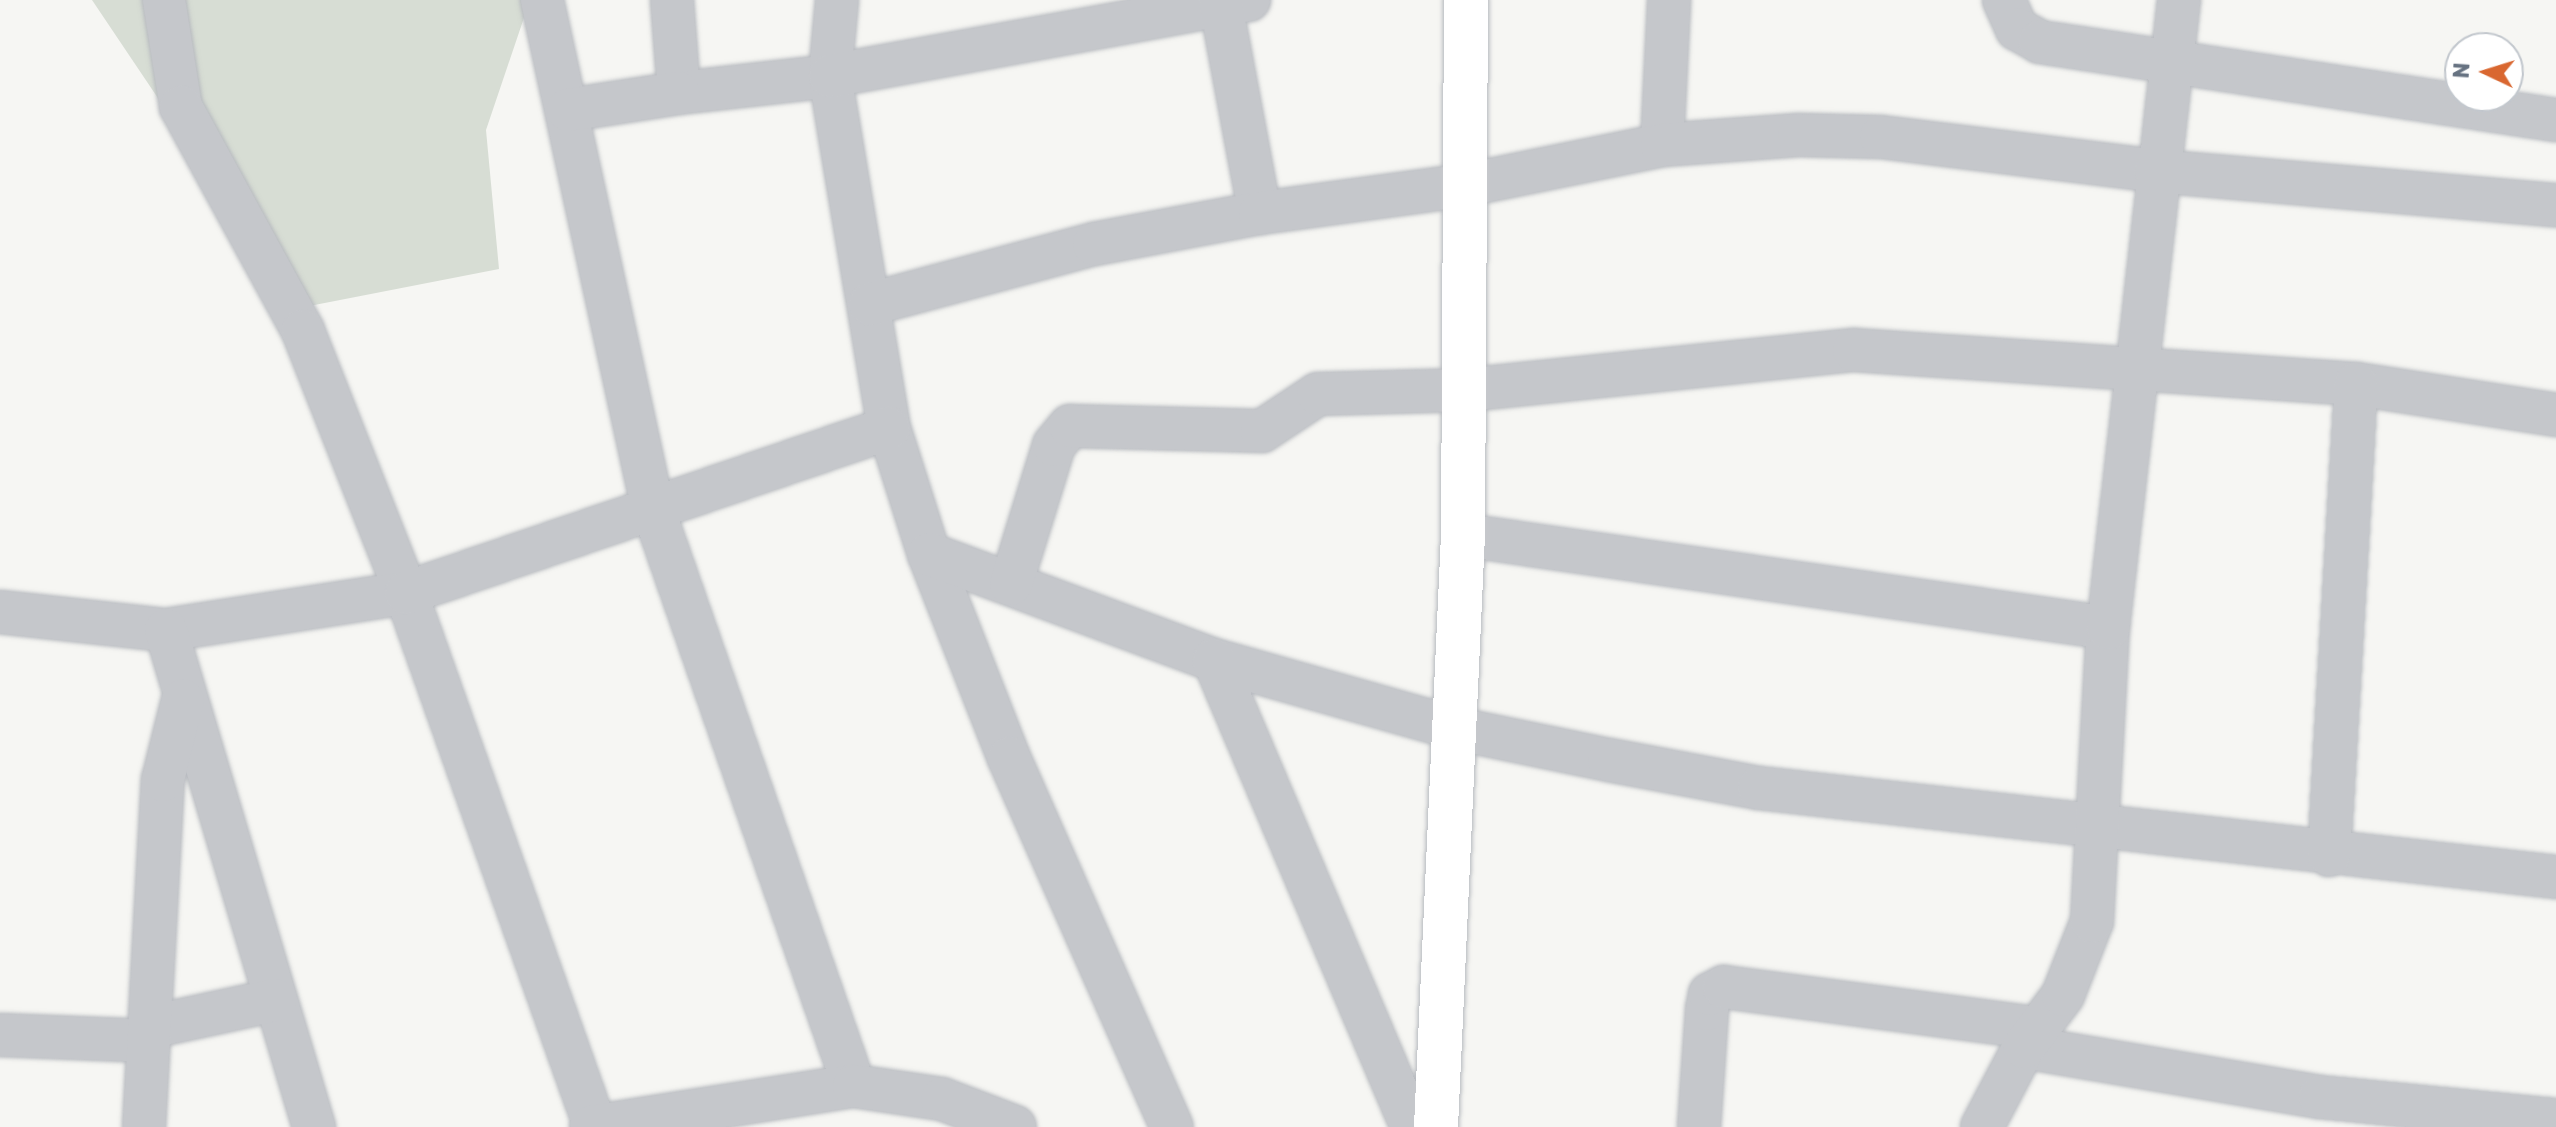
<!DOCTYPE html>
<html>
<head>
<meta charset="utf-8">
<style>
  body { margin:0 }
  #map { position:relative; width:2556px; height:1127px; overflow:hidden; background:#f6f6f3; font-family:Rubik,sans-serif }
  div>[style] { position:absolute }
  .green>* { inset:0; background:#d7ddd4 }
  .roads { filter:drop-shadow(0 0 2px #b7babf) drop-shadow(0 0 2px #b7babf) }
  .street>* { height:42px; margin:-21px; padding:0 21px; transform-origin:21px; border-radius:21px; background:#c5c7cb }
  .secondary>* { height:44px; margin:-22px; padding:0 22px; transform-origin:22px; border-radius:22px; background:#fff }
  span { translate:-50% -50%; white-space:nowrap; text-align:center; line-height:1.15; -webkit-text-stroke:8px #fff; paint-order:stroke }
  .north { position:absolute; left:2444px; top:32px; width:80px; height:80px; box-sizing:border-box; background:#fff; border:2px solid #c2c7cd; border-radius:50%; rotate:274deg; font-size:22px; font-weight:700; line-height:32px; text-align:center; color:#677382 }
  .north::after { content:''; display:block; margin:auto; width:28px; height:36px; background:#d96730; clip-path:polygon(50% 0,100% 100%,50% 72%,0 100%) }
</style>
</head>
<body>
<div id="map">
  <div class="green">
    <i style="clip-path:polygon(92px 0,530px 0,486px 130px,499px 269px,299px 308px)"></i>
  </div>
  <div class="roads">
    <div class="street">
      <i style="left:164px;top:0;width:108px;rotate:81deg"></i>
      <i style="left:181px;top:107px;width:255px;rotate:61.4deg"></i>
      <i style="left:303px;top:331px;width:282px;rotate:68.5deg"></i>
      <i style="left:406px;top:593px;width:566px;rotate:70.48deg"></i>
      <i style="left:542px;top:0;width:521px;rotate:77.7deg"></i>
      <i style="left:653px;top:509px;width:611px;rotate:70.79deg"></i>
      <i style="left:672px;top:0;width:93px;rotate:85.7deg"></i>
      <i style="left:679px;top:93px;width:152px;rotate:-6.4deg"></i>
      <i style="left:830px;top:76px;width:357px;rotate:80.5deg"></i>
      <i style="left:889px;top:428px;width:132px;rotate:72.4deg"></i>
      <i style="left:929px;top:554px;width:219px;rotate:68.6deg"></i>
      <i style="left:1009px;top:758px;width:403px;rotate:66.2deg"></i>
      <i style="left:837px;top:0;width:76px;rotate:95.3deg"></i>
      <i style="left:830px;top:76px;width:426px;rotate:-10.3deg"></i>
      <i style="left:1220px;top:0;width:217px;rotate:79.4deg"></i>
      <i style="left:2004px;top:0;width:32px;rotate:66deg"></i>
      <i style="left:2017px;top:29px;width:26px;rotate:29deg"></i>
      <i style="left:2040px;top:42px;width:522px;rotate:8.6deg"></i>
      <i style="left:568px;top:110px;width:112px;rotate:-8.7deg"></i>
      <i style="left:1662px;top:145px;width:145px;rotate:-87.2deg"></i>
      <i style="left:870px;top:304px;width:232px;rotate:-15deg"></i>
      <i style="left:1094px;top:244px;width:169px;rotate:-10.6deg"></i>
      <i style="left:1260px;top:213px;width:208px;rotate:-7.7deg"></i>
      <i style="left:1466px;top:185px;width:200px;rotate:-11.5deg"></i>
      <i style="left:1662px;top:145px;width:137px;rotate:-4.2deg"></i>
      <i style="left:1799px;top:135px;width:82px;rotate:1.4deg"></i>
      <i style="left:1881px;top:137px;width:277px;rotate:7deg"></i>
      <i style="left:2156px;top:171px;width:401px;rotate:4.9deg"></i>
      <i style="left:1463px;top:535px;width:652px;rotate:8.2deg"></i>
      <i style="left:929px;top:554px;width:304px;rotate:20.4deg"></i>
      <i style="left:1214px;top:660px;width:254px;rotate:15.8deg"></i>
      <i style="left:1458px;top:729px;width:154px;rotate:11.6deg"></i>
      <i style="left:1609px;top:760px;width:153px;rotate:10.6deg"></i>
      <i style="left:1759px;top:788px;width:802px;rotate:6.37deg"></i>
      <i style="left:1011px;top:584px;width:145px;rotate:-72.8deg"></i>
      <i style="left:1054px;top:445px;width:25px;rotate:-50deg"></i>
      <i style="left:1070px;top:426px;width:192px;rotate:1.5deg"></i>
      <i style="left:1262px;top:431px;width:67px;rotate:-33.5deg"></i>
      <i style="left:1318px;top:394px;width:147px;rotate:-1.6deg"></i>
      <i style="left:1465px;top:390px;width:391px;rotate:-5.9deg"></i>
      <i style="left:1854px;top:350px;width:503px;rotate:3.87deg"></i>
      <i style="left:2356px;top:384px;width:202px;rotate:8.8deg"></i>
      <i style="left:0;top:612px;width:167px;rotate:6.2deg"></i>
      <i style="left:166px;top:630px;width:243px;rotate:-8.8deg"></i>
      <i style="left:406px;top:593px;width:510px;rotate:-18.86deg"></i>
      <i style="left:166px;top:630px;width:519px;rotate:73.42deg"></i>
      <i style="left:1214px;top:660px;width:507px;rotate:67.02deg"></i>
      <i style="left:2329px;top:855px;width:472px;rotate:-86.7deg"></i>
      <i style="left:150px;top:1027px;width:128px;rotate:-12.2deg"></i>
      <i style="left:0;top:1035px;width:149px;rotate:2.3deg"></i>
      <i style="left:2024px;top:1047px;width:300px;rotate:9.6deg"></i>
      <i style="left:2320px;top:1097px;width:237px;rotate:5.6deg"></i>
      <i style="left:144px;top:1127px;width:348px;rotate:-86.9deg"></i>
      <i style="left:163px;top:780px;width:82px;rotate:-76deg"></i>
      <i style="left:591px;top:1127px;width:266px;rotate:-8.9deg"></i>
      <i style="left:854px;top:1086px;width:89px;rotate:8.4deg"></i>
      <i style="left:942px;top:1099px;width:78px;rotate:21deg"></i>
      <i style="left:1699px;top:1127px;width:118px;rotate:-86.1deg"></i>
      <i style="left:1707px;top:1009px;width:15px;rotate:-79deg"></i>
      <i style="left:1710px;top:994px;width:16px;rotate:-27deg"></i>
      <i style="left:1724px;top:987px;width:316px;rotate:7.5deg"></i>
      <i style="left:1982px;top:1127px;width:90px;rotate:-62.3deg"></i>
      <i style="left:2024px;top:1047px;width:65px;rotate:-53.1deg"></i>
      <i style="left:2063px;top:995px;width:79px;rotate:-68.6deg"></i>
      <i style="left:2092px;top:921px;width:293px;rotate:-86.9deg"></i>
      <i style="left:2108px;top:628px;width:632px;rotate:-83.55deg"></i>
    </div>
    <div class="secondary">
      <i style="left:1436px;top:1127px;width:593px;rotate:-87.39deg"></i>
      <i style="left:1463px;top:535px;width:535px;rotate:-89.68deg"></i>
    </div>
  </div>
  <div class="north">N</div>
</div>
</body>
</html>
